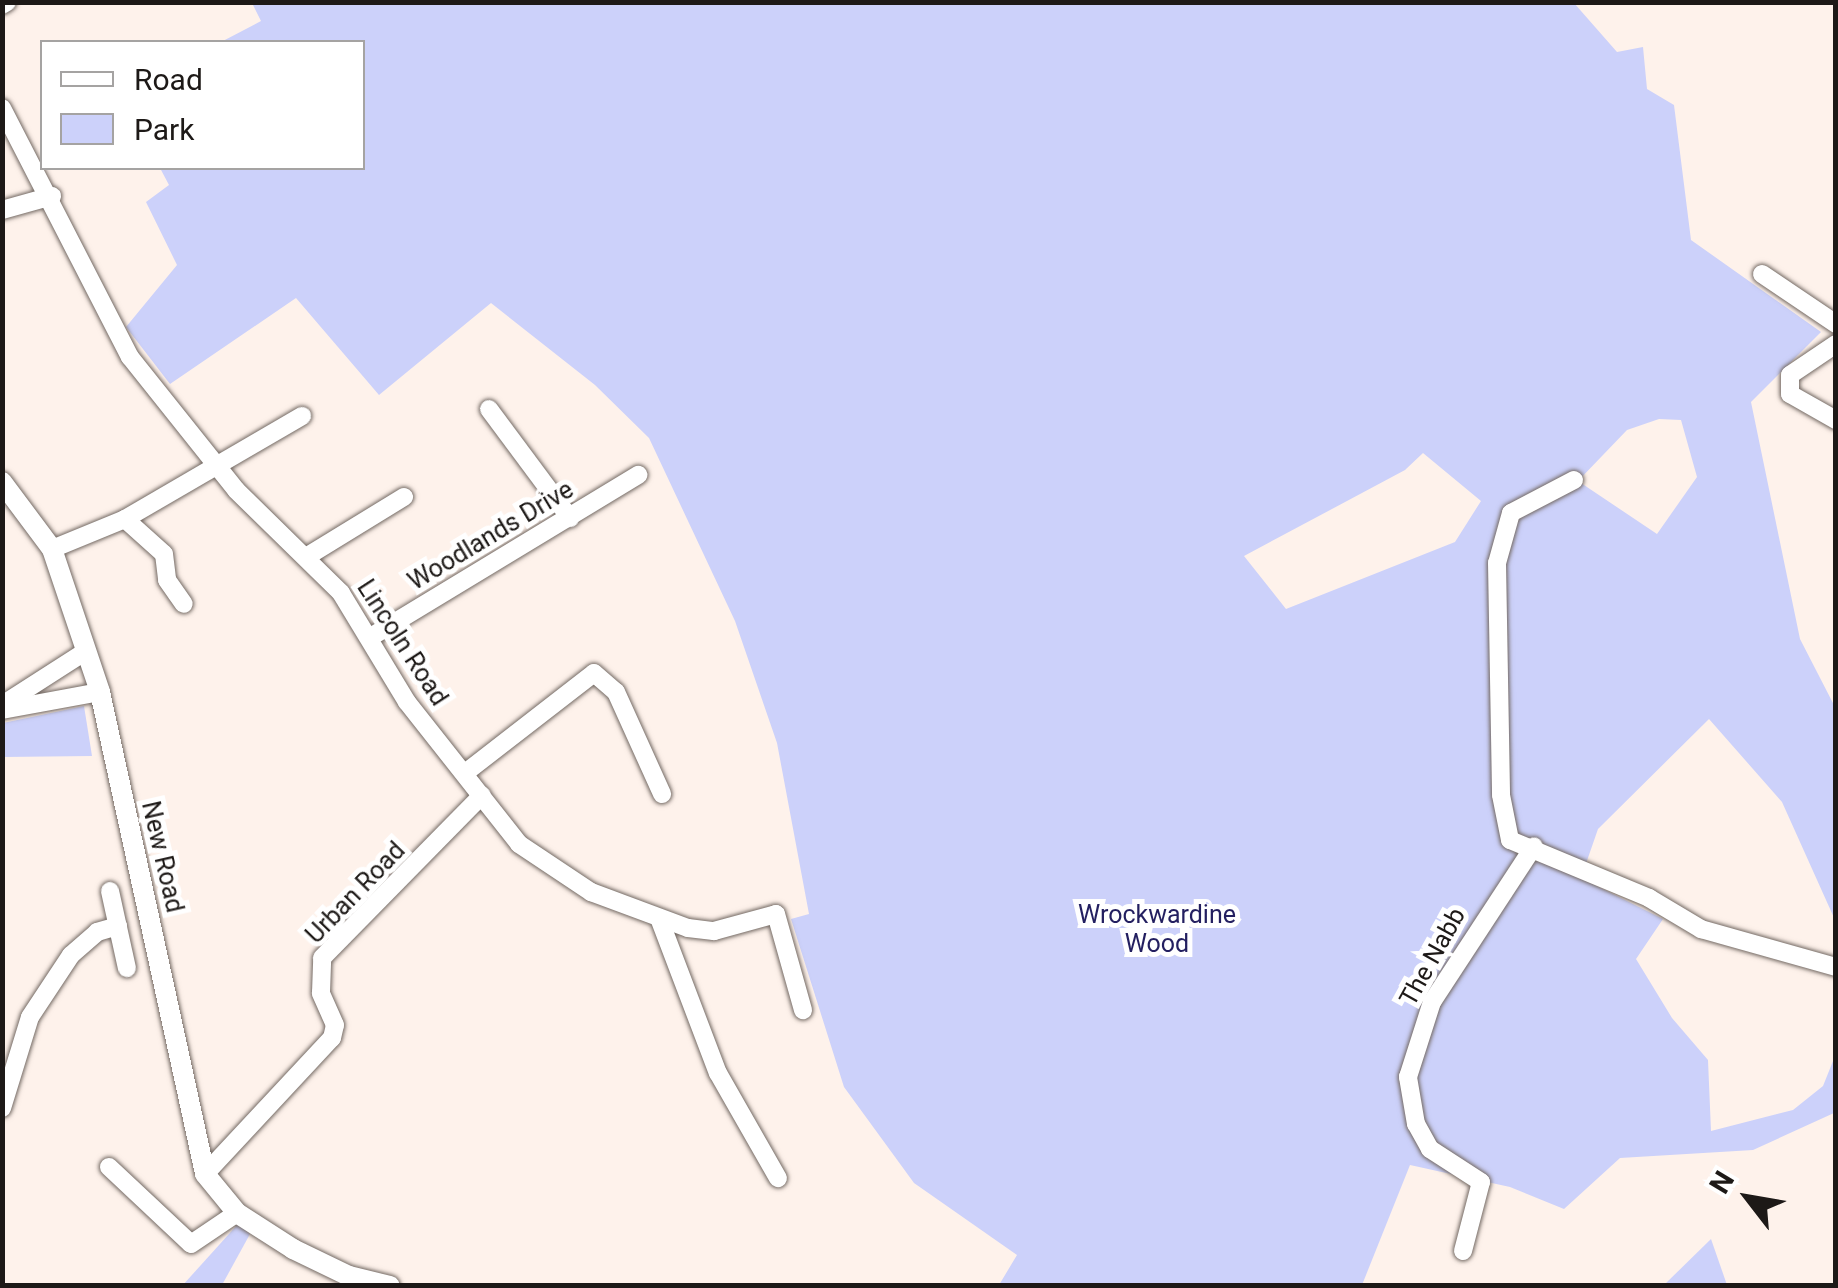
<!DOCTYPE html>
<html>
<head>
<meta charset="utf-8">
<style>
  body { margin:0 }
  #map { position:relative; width:1838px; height:1288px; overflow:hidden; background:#fef2eb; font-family:Roboto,sans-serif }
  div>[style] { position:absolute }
  .green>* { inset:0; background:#ccd1fa }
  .roads { filter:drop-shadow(0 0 2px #736963) drop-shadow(0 0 2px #736963) }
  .minor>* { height:18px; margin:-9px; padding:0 9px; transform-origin:9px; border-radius:9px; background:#fff }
  .tertiary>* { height:20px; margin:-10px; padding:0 10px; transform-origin:10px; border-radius:10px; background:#fff }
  span { translate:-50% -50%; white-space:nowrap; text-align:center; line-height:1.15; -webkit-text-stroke:10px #fff; paint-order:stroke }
  .street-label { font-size:25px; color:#1d1917 }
  .park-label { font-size:25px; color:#231f60 }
  .frame { position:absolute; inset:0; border:5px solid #1d1917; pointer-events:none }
  .legend { position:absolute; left:40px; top:40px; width:325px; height:130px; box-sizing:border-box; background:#fff; border:2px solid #a5a3a2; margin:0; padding:12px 18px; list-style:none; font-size:30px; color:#1d1917 }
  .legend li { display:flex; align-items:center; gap:20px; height:50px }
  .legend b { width:50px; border:2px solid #a5a3a2 }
  .north { position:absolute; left:1698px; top:1148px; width:100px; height:100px; -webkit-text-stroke:8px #fff; paint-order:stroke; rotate:301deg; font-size:28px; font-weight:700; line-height:40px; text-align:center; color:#1d1917 }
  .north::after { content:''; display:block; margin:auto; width:35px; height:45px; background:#1d1917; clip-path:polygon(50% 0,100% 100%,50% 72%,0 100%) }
</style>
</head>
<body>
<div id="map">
  <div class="green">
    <i style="clip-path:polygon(evenodd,252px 3px,1574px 3px,1617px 52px,1643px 47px,1647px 89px,1674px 105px,1691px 240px,1821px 332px,1751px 402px,1800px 639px,1835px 707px,1835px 920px,1782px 802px,1709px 719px,1598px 829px,1581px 878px,1663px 919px,1636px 959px,1672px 1018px,1708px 1060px,1711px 1131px,1793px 1110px,1823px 1086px,1835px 1056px,1834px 1113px,1753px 1150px,1620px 1158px,1564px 1209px,1510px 1187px,1410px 1165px,1362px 1285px,999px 1285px,1017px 1255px,914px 1183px,844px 1087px,791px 919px,809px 914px,777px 743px,735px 621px,649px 438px,595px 385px,491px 303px,379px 395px,296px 298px,170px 384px,126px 327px,177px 265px,146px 202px,169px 185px,160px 168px,362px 168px,362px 42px,221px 42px,261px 21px,252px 3px,1659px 419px,1681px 420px,1697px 477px,1657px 534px,1578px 481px,1627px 430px,1659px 419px,252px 3px,1423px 453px,1481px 501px,1455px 542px,1286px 609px,1244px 556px,1405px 470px,1423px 453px)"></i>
    <i style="clip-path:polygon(84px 706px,92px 756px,3px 757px,3px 723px)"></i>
    <i style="clip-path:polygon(238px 1224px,250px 1234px,222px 1285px,182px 1286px)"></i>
    <i style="clip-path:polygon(1711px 1239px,1727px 1285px,1664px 1285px)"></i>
  </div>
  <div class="roads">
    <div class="minor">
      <i style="left:2px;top:5px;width:6px;rotate:-31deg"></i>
      <i style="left:2px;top:108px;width:280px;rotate:62.8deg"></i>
      <i style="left:130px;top:357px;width:170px;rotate:51.4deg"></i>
      <i style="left:236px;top:490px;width:147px;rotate:44.4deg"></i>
      <i style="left:341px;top:593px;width:127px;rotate:58.8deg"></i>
      <i style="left:407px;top:702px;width:181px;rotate:51.7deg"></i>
      <i style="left:519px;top:844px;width:87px;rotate:33.7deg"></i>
      <i style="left:591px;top:892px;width:103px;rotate:20.4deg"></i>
      <i style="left:688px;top:928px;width:26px;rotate:7deg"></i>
      <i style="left:714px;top:931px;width:64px;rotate:-15.3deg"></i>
      <i style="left:776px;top:914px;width:100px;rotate:74.3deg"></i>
      <i style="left:2px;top:210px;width:52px;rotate:-15.6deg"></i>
      <i style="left:1762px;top:274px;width:89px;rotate:34deg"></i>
      <i style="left:1836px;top:344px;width:55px;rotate:146deg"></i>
      <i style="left:1790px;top:375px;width:19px;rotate:90deg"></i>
      <i style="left:1790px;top:394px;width:53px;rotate:29.5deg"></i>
      <i style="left:489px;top:409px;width:136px;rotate:53.4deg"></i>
      <i style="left:1574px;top:480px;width:71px;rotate:152.4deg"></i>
      <i style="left:1511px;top:513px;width:52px;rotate:105.6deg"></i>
      <i style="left:1497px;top:563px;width:232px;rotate:89deg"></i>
      <i style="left:1501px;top:795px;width:46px;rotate:78.7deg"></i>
      <i style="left:1510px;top:840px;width:151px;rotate:22.6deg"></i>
      <i style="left:1649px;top:898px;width:61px;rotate:30.8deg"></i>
      <i style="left:1701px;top:929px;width:140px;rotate:15.7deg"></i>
      <i style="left:125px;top:519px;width:52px;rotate:41.9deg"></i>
      <i style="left:164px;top:554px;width:26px;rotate:83deg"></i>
      <i style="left:167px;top:580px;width:29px;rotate:55deg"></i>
      <i style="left:52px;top:549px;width:79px;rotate:-22.3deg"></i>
      <i style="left:125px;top:519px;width:205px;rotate:-30.2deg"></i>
      <i style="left:306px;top:557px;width:115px;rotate:-31.5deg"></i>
      <i style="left:369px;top:638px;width:315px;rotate:-31.2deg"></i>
      <i style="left:2px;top:705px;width:100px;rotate:-32.7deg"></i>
      <i style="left:2px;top:710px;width:100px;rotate:-10.4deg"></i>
      <i style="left:465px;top:773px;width:163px;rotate:-37.8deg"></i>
      <i style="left:594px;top:673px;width:29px;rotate:41deg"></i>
      <i style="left:616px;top:692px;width:112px;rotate:65.7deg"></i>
      <i style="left:110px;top:891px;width:79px;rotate:77.6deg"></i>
      <i style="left:659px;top:918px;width:166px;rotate:69.2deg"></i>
      <i style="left:718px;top:1073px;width:121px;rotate:60.3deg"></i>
      <i style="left:2px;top:1108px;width:95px;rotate:-72.9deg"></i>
      <i style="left:30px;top:1017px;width:74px;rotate:-56.5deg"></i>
      <i style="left:71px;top:955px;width:35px;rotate:-41deg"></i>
      <i style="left:97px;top:932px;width:22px;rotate:-16deg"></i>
      <i style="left:109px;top:1167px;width:112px;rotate:43.2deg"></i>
      <i style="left:191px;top:1244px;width:55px;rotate:-34deg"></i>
      <i style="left:205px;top:1174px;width:186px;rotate:-47deg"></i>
      <i style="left:332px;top:1038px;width:13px;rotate:-77deg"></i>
      <i style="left:335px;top:1025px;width:35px;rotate:-114deg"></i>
      <i style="left:321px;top:993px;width:35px;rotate:-88deg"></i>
      <i style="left:322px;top:958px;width:228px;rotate:-45.5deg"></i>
      <i style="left:1463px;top:1251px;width:71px;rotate:-75.4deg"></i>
      <i style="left:1481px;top:1182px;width:61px;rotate:-147.1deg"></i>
      <i style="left:1430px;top:1149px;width:29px;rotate:-119deg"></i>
      <i style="left:1416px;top:1124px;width:48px;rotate:-99.7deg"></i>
      <i style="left:1408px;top:1077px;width:79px;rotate:-72.3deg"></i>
      <i style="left:1432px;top:1002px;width:186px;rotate:-56.8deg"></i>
    </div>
    <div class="tertiary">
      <i style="left:2px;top:482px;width:84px;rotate:53.3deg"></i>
      <i style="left:52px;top:549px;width:151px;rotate:71.4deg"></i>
      <i style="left:100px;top:692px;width:493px;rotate:77.7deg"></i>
      <i style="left:205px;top:1174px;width:50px;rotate:50.6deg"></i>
      <i style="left:237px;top:1213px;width:67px;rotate:32.7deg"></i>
      <i style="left:293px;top:1249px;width:62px;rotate:25.7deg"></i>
      <i style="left:349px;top:1276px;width:42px;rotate:13.7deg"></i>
    </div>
  </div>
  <div class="street-label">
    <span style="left:491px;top:536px;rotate:-31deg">Woodlands Drive</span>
    <span style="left:402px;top:643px;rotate:57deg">Lincoln Road</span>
    <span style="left:162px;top:857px;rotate:77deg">New Road</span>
    <span style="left:356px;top:893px;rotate:-46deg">Urban Road</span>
    <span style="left:1433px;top:957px;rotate:-61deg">The Nabb</span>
  </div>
  <div class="park-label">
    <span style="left:1157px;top:930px">Wrockwardine<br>Wood</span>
  </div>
  <div class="frame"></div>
  <ul class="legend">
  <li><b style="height:12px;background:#fff"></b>Road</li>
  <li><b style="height:28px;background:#ccd1fa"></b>Park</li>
  </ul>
  <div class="north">N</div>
</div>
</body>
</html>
